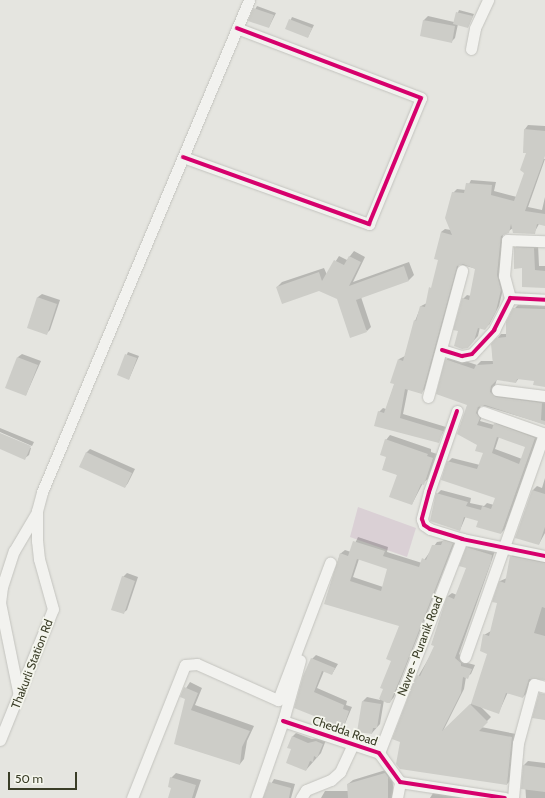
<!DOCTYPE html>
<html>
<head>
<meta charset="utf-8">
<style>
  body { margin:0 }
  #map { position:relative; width:545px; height:798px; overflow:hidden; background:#e5e5e0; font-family:Cabin,sans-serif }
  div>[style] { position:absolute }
  .green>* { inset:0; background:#dad0d5 }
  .shadow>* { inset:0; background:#0003 }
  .building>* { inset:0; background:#cdcdc8 }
  .roads { filter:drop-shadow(0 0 1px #c3c3be) drop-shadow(0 0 1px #c3c3be) }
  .minor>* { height:11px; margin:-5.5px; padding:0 5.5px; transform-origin:5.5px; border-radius:5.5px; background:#f2f2ef }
  .cycleway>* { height:4px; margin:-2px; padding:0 2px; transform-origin:2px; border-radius:2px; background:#d6006c }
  span { translate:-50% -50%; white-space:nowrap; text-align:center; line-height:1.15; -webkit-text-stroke:3.5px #f4f5ed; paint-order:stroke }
  .street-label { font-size:12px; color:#3a3d27 }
  .scale { position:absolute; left:8px; top:772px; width:69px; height:18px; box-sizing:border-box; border:2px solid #3a3d27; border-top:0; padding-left:5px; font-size:12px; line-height:14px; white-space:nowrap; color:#3a3d27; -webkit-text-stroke:3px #f4f5ed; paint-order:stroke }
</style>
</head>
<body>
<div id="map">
  <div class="green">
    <i style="clip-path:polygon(358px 507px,416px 528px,407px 557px,350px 537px)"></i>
  </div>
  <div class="shadow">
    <i style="clip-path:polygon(257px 6px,276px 13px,269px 27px,249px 20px)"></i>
    <i style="clip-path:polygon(459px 10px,474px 14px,468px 27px,458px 24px,455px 38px,451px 42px,421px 35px,424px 20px,428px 16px,454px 22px)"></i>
    <i style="clip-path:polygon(292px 17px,314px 25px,308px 37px,287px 28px)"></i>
    <i style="clip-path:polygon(528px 125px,545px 126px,545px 152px,524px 152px,525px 129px)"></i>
    <i style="clip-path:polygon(528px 155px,545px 159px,528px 207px,542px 210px,545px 197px,545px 225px,539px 224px,534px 233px,513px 228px,503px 235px,500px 271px,504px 285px,499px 306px,489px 325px,480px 327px,478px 336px,468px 347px,460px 330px,463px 299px,467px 295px,471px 296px,477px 269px,459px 264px,425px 389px,421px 393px,408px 389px,403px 414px,446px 427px,438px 442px,379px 412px,383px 408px,386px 409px,395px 383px,399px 359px,405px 356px,415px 321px,421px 306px,427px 303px,433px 285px,439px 260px,441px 232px,445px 229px,451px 230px,453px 193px,457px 189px,466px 190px,471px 180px,496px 182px,494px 191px,517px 197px,526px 173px)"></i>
    <i style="clip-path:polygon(519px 243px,538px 244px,539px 266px,545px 266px,545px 287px,523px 267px,515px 248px)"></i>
    <i style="clip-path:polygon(354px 251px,365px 257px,353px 282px,409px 262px,414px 275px,409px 280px,361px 297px,371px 327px,367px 331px,337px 298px,319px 290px,277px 287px,282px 282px,324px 268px,327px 275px,339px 256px,347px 260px)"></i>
    <i style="clip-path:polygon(42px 294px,60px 300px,50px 330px,46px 334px,28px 327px,38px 297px)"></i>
    <i style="clip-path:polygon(evenodd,545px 303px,545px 386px,535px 380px,519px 378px,516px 382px,497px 379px,494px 389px,545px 399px,545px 424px,481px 405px,480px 408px,483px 414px,480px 421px,494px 425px,499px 420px,539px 434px,505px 529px,501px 533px,479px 520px,466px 516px,460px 530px,437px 494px,441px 490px,471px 498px,470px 503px,484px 506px,487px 503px,494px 505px,496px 497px,448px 462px,452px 458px,480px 465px,484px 453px,478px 444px,468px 405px,446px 360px,450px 356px,477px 365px,481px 361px,493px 361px,492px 344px,501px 334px,507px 334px,514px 309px,518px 305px,541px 305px,545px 303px,499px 437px,526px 446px,522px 459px,495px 449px,499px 437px)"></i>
    <i style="clip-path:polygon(128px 352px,139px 356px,129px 379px,118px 374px)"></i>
    <i style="clip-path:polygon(22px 354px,41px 361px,26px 395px,18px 357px)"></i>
    <i style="clip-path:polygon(0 428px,34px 442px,32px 446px,0 432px)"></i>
    <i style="clip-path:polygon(0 435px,31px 448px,29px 455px,25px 458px,0 448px)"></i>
    <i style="clip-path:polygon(390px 435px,431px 449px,431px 452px,437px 454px,428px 479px,423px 483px,412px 504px,387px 456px,386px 440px)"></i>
    <i style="clip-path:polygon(90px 449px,135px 469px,128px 483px,125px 487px,86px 453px)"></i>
    <i style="clip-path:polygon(545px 478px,545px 533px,539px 544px,533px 490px,537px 486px,542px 488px)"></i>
    <i style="clip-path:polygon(evenodd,358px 537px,388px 547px,387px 552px,422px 563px,437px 542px,443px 541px,448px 537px,456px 539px,394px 697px,390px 702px,384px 700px,380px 724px,372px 733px,363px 701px,367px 697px,380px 700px,393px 661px,400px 625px,325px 603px,340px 554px,345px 550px,351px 552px,358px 537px,359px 559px,388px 568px,383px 587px,353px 577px,359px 559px)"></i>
    <i style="clip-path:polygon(471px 544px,495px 551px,459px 654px,465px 659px,464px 662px,475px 665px,471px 674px,466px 677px,464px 689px,443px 731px,473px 702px,489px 653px,484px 635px,491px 631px,498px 602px,493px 601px,500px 581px,507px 578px,511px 557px,515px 552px,545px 558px,545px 679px,532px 677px,527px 693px,523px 697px,508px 692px,499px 712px,480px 706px,491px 717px,481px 727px,516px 734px,511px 780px,507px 784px,400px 768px,416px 680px,436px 646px,432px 644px,448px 596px,452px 593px,457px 595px,467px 567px,467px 548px)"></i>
    <i style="clip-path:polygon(127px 573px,138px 577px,127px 610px,123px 613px,123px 577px)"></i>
    <i style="clip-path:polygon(316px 655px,338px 664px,332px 674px,324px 671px,317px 688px,347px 701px,346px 705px,352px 707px,342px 731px,325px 719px,295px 707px,312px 659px)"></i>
    <i style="clip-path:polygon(190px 682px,202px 688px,195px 705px,254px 726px,247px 741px,244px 759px,240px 764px,176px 744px,186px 699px,181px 696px)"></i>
    <i style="clip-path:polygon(296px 733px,312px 739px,320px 738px,326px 740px,321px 753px,306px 770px,292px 749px,292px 737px)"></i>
    <i style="clip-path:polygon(528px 761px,545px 763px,545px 798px,526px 798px,524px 765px)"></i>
    <i style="clip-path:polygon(389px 769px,392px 773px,394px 798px,321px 798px,325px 791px,349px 791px,348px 784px,353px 780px)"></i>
    <i style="clip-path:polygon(176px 773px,201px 780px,195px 798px,169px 798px,172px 787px,171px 778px)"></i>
    <i style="clip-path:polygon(274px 779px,295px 784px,291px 798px,263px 798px)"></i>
    <i style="clip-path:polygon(435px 790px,488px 798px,430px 798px)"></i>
  </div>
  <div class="building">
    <i style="clip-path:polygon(253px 8px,274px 15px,269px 28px,248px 21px)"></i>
    <i style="clip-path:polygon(456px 12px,473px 16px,468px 28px,453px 24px)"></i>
    <i style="clip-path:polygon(289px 19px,312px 28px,308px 38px,285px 29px)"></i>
    <i style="clip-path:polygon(423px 20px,455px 26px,452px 43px,420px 36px)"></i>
    <i style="clip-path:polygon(524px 129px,545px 131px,545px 156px,525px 211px,545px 214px,545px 226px,537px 224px,535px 234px,513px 233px,511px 224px,509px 233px,501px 236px,497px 275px,501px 290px,496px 311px,488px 326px,485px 330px,478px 328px,474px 341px,468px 348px,462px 349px,454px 346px,458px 331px,453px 330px,462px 298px,469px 300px,475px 269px,463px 264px,457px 266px,422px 394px,405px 389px,400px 418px,443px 431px,439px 443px,374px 426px,378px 411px,384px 413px,394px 384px,390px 383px,398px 359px,403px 361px,414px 320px,416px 321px,420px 306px,425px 307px,429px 287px,431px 288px,438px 260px,434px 259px,441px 232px,452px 235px,445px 218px,452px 192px,464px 193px,466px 183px,492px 185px,491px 195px,514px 201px,524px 173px,520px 170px,526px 153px,523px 153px)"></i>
    <i style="clip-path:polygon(514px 247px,534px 248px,535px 270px,545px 271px,545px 288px,522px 287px,522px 268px,514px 269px)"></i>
    <i style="clip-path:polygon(349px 256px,361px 262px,349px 286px,404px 266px,409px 281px,356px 300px,367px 332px,350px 338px,337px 299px,319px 291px,282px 304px,276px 287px,319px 272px,322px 281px,334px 260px,344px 265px)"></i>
    <i style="clip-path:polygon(37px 297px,57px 304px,47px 335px,27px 328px)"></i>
    <i style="clip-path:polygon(evenodd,513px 308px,545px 309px,545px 387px,533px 385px,534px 381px,517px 379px,516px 383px,497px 380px,491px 386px,490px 392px,496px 397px,542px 403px,541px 420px,545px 421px,545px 425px,485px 405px,478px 407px,476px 413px,480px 418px,477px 425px,492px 429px,494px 423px,535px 438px,501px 534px,476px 527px,478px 521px,464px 517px,460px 531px,430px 521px,436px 493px,468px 502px,466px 506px,481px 510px,482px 506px,491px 509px,495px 498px,441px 480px,447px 461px,477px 469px,483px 453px,475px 451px,477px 445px,457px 434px,467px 405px,436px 394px,445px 359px,474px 369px,476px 365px,493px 364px,491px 344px,496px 338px,506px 337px,506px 322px,513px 308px,497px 437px,525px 447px,519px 464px,492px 453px,497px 437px)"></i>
    <i style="clip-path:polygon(125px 354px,137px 358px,129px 380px,117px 375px)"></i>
    <i style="clip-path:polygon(17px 357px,38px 365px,26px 396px,5px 388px)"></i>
    <i style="clip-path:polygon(0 433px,31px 446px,25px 460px,0 449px)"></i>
    <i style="clip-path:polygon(385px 439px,428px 454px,427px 456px,433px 458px,424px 485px,421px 484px,412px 505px,389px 497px,397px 475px,382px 470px,386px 457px,380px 455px)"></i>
    <i style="clip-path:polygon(86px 452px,132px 473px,125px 488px,79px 467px)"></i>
    <i style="clip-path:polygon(532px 490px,545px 494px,545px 527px,539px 545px,515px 538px)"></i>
    <i style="clip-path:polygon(evenodd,443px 540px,453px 543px,405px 667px,390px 703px,387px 703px,379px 699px,383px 689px,380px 688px,391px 661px,386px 659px,399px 626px,324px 604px,340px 553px,348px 556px,353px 541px,385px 551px,383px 556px,419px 567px,422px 558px,426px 560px,432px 545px,441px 545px,443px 540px,357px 559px,387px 569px,381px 591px,350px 581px,357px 559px)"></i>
    <i style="clip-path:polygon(466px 547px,492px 555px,491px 562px,455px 658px,461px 663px,461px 666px,472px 669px,468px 679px,463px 677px,461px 693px,442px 731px,470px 704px,488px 722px,479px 731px,512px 737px,507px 785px,400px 769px,396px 764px,400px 742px,392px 739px,415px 679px,417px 675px,420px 676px,434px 646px,431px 645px,447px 596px,454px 599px,466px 568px,459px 566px)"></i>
    <i style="clip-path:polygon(510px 556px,545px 563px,545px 608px,542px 607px,534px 633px,545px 636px,545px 680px,529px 679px,523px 698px,506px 693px,499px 714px,471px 704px,487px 654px,480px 651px,483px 634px,489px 636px,497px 603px,492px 602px,499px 581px,505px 583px)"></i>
    <i style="clip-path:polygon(122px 576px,135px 581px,124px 614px,111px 610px)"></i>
    <i style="clip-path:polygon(311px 658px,335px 668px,332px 675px,322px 671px,314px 692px,344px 705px,343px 709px,349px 711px,342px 732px,322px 725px,324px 720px,294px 708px,303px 676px)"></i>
    <i style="clip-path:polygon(184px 687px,198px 693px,191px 710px,250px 731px,242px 747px,240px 765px,174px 744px,185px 699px,180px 697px)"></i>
    <i style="clip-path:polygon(539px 693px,545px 694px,545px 720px,532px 718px)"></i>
    <i style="clip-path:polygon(362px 701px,381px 704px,377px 728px,373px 728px,372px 734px,357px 732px)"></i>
    <i style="clip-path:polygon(292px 736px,308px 743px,316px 741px,323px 744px,317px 758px,314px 756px,313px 762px,310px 761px,306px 771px,286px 763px,291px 749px,287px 748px)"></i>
    <i style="clip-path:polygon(523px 765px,545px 768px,545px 792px,521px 789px)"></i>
    <i style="clip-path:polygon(385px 773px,388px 777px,388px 798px,348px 798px,347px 784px)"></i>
    <i style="clip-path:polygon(170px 777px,196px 785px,192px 798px,168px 798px,171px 788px,168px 787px)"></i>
    <i style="clip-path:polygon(269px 782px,291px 788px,289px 798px,263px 798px)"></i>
  </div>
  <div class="roads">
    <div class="minor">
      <i style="left:471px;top:49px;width:21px;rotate:-79deg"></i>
      <i style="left:475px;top:28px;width:31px;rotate:-65deg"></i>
      <i style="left:183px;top:157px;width:198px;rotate:19.8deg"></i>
      <i style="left:369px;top:224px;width:136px;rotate:-67.6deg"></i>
      <i style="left:421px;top:98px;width:197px;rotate:-159.2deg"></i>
      <i style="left:510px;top:298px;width:23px;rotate:-105deg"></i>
      <i style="left:504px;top:276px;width:36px;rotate:-85deg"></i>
      <i style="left:507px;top:240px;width:38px;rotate:2deg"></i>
      <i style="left:442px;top:350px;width:21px;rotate:17deg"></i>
      <i style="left:462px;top:356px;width:10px;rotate:-11deg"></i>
      <i style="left:472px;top:354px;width:33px;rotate:-47deg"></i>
      <i style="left:494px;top:330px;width:36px;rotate:-63deg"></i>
      <i style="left:510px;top:298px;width:35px;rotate:3deg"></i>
      <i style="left:497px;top:390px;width:48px;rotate:7.1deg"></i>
      <i style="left:428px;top:397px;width:131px;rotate:-74.9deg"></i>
      <i style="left:457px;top:411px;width:86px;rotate:109.1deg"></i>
      <i style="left:429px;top:492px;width:28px;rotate:105deg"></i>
      <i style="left:422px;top:519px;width:6px;rotate:72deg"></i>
      <i style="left:424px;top:525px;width:7px;rotate:34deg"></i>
      <i style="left:430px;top:529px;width:34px;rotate:17deg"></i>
      <i style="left:462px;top:539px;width:85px;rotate:11.6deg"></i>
      <i style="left:483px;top:412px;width:66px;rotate:19.5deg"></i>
      <i style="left:465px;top:657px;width:237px;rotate:-70.5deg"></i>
      <i style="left:19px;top:696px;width:95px;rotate:-101.5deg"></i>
      <i style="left:0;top:603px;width:16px;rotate:-83deg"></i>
      <i style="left:2px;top:587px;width:38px;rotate:-72deg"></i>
      <i style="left:14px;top:551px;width:45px;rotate:-59.5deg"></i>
      <i style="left:283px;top:721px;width:101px;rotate:18.4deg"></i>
      <i style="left:379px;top:753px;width:36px;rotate:54deg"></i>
      <i style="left:400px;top:782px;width:106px;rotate:8.7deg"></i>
      <i style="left:0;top:740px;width:141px;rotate:-68deg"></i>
      <i style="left:53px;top:609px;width:52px;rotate:-105.6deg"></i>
      <i style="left:39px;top:559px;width:18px;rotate:-96deg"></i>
      <i style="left:37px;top:541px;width:30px;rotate:-90deg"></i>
      <i style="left:37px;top:511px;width:20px;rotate:-75deg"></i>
      <i style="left:42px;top:492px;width:534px;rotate:-67.18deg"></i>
      <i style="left:379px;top:753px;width:230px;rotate:-68.8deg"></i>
      <i style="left:132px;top:798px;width:143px;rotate:-68.3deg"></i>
      <i style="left:185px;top:665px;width:12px;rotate:-5deg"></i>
      <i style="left:197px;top:664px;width:89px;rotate:24deg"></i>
      <i style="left:278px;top:700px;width:147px;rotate:-69.2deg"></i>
      <i style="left:256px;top:798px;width:82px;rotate:-70.7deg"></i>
      <i style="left:283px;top:721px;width:63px;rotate:-74.4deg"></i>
      <i style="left:301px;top:798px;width:9px;rotate:-58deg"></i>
      <i style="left:306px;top:790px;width:27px;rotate:-22deg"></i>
      <i style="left:331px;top:780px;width:12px;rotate:-42deg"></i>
      <i style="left:340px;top:772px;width:31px;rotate:-65deg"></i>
      <i style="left:397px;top:798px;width:16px;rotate:-79deg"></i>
      <i style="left:513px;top:798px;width:55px;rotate:-84.8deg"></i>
      <i style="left:518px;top:743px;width:61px;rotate:-74.8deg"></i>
      <i style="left:534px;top:684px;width:11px;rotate:15deg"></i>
    </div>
  </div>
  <div class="cycleway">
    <i style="left:183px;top:157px;width:198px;rotate:19.8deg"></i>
    <i style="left:369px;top:224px;width:136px;rotate:-67.6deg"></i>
    <i style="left:421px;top:98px;width:197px;rotate:-159.2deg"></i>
    <i style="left:442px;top:350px;width:21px;rotate:17deg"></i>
    <i style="left:462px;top:356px;width:10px;rotate:-11deg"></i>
    <i style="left:472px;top:354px;width:33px;rotate:-47deg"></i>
    <i style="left:494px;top:330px;width:36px;rotate:-63deg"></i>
    <i style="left:510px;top:298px;width:35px;rotate:3deg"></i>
    <i style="left:457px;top:411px;width:86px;rotate:109.1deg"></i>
    <i style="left:429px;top:492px;width:28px;rotate:105deg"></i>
    <i style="left:422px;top:519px;width:6px;rotate:72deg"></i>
    <i style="left:424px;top:525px;width:7px;rotate:34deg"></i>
    <i style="left:430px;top:529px;width:34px;rotate:17deg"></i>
    <i style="left:462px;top:539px;width:85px;rotate:11.6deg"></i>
    <i style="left:283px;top:721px;width:101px;rotate:18.4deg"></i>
    <i style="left:379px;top:753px;width:36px;rotate:54deg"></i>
    <i style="left:400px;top:782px;width:106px;rotate:8.7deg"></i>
  </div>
  <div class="street-label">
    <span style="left:420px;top:646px;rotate:-69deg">Navre - Puranik Road</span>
    <span style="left:32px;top:664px;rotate:-69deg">Thakurli Station Rd</span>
    <span style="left:345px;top:731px;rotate:19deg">Chedda Road</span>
  </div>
  <div class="scale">50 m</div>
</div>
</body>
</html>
